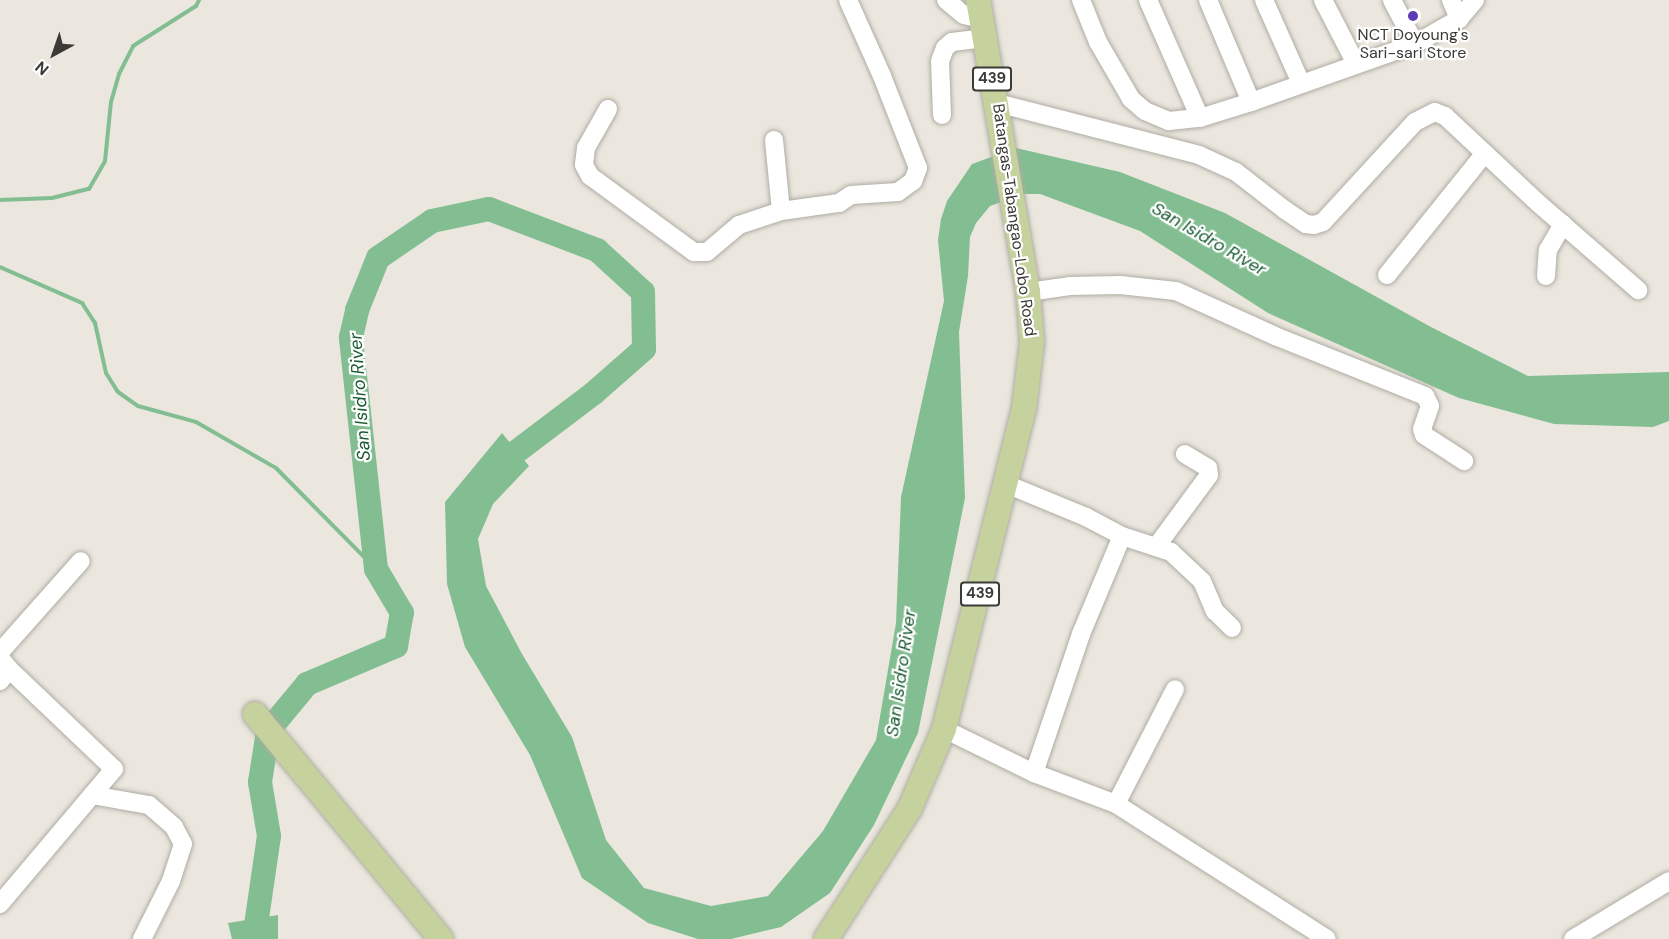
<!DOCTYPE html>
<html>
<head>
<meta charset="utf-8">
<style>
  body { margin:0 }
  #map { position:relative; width:1669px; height:939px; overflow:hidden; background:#ebe7de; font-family:"DM Sans",sans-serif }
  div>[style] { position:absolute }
  .water>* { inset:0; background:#83be92 }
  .stream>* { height:4px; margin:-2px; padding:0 2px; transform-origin:2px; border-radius:2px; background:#83be92 }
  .river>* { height:24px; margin:-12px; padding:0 12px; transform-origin:12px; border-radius:12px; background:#83be92 }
  .roads { filter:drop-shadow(0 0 2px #afaca3) drop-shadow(0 0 2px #afaca3) }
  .minor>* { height:18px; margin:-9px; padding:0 9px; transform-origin:9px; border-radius:9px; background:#fff }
  .major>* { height:24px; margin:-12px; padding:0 12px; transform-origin:12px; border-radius:12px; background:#c6d29e }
  .dots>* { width:16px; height:16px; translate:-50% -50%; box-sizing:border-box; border:3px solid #fff; border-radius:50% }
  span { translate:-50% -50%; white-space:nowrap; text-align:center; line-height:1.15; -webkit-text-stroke:4.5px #fff; paint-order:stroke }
  .shield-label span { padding:2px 4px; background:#fff; border:2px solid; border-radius:4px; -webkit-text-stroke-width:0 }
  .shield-label { font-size:15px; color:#3b3a36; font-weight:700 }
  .poi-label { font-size:16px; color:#3b3a36 }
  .street-label { font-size:16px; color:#3b3a36 }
  .water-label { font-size:18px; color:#1a5b32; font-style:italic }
  .north { position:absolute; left:24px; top:24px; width:60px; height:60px; -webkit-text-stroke:4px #fff; paint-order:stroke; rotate:220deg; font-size:16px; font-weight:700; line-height:24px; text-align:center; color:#3b3a36 }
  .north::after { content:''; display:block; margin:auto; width:21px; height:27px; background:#3b3a36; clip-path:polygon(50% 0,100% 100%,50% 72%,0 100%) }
</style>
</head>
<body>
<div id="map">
  <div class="water">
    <i style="clip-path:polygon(1016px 148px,1120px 172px,1225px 213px,1431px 327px,1528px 376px,1669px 372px,1669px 421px,1653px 427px,1554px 424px,1459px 398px,1268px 313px,1140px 231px,1040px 194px,1024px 194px,990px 206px,976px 223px,970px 237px,968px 276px,959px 332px,965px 498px,918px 733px,874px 825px,830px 893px,781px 927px,731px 939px,698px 939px,648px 923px,582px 878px,530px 755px,465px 647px,447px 584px,445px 502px,502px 433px,529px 466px,493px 504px,478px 539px,486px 586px,522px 654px,572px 737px,606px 840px,644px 888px,711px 906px,768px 896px,823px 831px,876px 740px,896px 623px,901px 497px,944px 301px,938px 240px,941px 219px,947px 201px,972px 164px)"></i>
    <i style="clip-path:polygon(278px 915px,278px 939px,232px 939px,228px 923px)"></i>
  </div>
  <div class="stream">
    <i style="left:0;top:200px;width:52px;rotate:-2.2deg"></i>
    <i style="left:52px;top:198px;width:38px;rotate:-14deg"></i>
    <i style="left:89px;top:189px;width:32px;rotate:-60deg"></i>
    <i style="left:105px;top:161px;width:59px;rotate:-84.2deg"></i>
    <i style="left:111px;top:102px;width:29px;rotate:-74deg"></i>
    <i style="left:119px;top:74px;width:31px;rotate:-63deg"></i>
    <i style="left:133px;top:46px;width:75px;rotate:-32.4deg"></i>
    <i style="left:196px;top:6px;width:7px;rotate:-63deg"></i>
    <i style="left:0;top:267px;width:90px;rotate:23.7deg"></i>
    <i style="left:82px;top:303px;width:24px;rotate:57deg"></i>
    <i style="left:95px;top:323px;width:51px;rotate:77.6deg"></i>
    <i style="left:106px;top:373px;width:22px;rotate:58deg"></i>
    <i style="left:118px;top:392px;width:24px;rotate:35deg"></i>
    <i style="left:138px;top:406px;width:60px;rotate:15.4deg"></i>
    <i style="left:196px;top:422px;width:92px;rotate:29.9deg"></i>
    <i style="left:276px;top:468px;width:142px;rotate:45.3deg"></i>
  </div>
  <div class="river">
    <i style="left:260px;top:939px;width:15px;rotate:-106deg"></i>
    <i style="left:256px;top:925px;width:90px;rotate:-81.7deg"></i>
    <i style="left:269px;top:836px;width:55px;rotate:-99.5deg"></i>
    <i style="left:260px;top:782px;width:52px;rotate:-81.1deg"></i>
    <i style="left:268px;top:731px;width:61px;rotate:-50.3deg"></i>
    <i style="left:307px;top:684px;width:97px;rotate:-23.1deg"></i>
    <i style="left:396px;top:646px;width:34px;rotate:-80deg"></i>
    <i style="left:402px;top:613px;width:51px;rotate:-120.6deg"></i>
    <i style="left:376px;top:569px;width:233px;rotate:-96.2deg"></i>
    <i style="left:351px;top:337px;width:28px;rotate:-77deg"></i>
    <i style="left:357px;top:310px;width:56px;rotate:-68deg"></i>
    <i style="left:378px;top:258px;width:65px;rotate:-34.4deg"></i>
    <i style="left:432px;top:221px;width:58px;rotate:-11.9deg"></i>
    <i style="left:489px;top:209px;width:116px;rotate:20.8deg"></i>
    <i style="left:597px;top:250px;width:62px;rotate:42.4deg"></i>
    <i style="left:643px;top:292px;width:57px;rotate:89deg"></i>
    <i style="left:644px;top:349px;width:67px;rotate:138.7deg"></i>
    <i style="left:594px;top:393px;width:129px;rotate:142.9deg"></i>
  </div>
  <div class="roads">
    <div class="minor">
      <i style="left:946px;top:0;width:23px;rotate:40deg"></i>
      <i style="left:964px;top:15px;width:18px;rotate:13deg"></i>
      <i style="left:1081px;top:0;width:45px;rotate:68deg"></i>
      <i style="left:1098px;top:42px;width:66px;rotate:59.9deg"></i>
      <i style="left:1131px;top:99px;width:18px;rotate:41deg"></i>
      <i style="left:1145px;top:111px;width:26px;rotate:23deg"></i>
      <i style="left:1169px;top:121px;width:31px;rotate:-6deg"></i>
      <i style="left:1200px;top:118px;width:53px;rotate:-17.4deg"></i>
      <i style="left:1251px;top:102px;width:174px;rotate:-19.5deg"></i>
      <i style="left:1415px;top:44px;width:51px;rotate:-29.6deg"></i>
      <i style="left:1459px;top:19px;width:25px;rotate:-50deg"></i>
      <i style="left:1148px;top:0;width:129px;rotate:66.2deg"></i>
      <i style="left:1208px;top:0;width:111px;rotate:67.1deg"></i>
      <i style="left:1264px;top:0;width:91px;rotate:66deg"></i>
      <i style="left:1323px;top:0;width:72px;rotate:62.7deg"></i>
      <i style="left:1392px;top:0;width:50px;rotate:62.4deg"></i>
      <i style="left:1451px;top:0;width:21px;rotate:67deg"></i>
      <i style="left:997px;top:103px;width:209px;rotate:14.4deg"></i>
      <i style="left:1199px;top:155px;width:41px;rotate:24.7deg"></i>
      <i style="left:1236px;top:172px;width:62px;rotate:37.8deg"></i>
      <i style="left:1285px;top:210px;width:25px;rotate:34deg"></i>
      <i style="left:1306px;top:224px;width:8px;rotate:7deg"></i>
      <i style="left:1314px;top:225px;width:9px;rotate:-18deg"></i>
      <i style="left:1323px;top:222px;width:136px;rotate:-47.4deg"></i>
      <i style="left:1415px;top:122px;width:22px;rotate:-27deg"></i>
      <i style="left:1435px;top:112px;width:11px;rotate:22deg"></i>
      <i style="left:1445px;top:116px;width:127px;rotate:43.1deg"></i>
      <i style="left:1538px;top:203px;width:133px;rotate:41deg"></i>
      <i style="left:608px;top:109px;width:45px;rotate:119.4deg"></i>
      <i style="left:586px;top:148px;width:17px;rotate:97deg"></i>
      <i style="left:584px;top:165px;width:13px;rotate:61deg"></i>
      <i style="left:590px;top:176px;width:129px;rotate:36.2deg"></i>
      <i style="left:694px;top:252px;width:13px"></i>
      <i style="left:707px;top:252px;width:42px;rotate:-40.2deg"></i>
      <i style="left:739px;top:225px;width:44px;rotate:-18.4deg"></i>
      <i style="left:781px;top:211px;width:59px;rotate:-7.9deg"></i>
      <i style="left:839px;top:203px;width:14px;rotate:-34deg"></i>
      <i style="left:851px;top:195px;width:47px;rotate:-3.7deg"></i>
      <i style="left:898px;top:192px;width:19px;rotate:-36deg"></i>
      <i style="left:913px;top:181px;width:14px;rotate:-69deg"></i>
      <i style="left:918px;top:168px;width:99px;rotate:-111.4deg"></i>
      <i style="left:882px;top:76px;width:83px;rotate:-114.1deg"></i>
      <i style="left:942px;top:115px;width:54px;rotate:-92.1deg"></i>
      <i style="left:940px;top:61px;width:14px;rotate:-69deg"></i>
      <i style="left:945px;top:48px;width:9px;rotate:-41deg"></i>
      <i style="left:952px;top:42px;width:33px;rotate:-7deg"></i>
      <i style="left:774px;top:140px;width:71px;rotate:84.4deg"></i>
      <i style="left:1387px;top:275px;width:156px;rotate:-51.2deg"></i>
      <i style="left:1546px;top:276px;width:26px;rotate:-86deg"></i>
      <i style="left:1548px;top:250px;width:30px;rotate:-60deg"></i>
      <i style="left:1028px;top:292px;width:42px;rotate:-8.1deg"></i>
      <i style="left:1070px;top:286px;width:50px;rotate:-1.1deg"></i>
      <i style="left:1120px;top:285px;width:56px;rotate:6.1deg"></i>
      <i style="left:1176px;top:291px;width:109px;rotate:24.4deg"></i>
      <i style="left:1275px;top:336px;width:162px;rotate:21.8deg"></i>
      <i style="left:1425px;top:396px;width:11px;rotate:63deg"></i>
      <i style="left:1430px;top:406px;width:24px;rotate:109deg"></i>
      <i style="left:1422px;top:429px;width:6px;rotate:72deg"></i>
      <i style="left:1424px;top:435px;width:48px;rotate:33deg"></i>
      <i style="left:1006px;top:484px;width:87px;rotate:22.4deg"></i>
      <i style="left:1086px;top:517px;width:41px;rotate:27.8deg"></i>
      <i style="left:1122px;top:536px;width:52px;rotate:18.1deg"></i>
      <i style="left:1171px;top:552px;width:42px;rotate:43.1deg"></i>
      <i style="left:1202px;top:581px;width:33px;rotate:67deg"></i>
      <i style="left:1215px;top:611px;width:24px;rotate:45deg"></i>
      <i style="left:1156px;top:547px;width:89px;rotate:-53.6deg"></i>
      <i style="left:1209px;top:475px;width:7px;rotate:-98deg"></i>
      <i style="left:1208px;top:468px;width:27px;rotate:-149deg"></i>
      <i style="left:9px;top:669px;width:14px;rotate:-129deg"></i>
      <i style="left:0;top:658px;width:7px;rotate:-82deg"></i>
      <i style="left:1px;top:651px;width:120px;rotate:-48.4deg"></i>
      <i style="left:0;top:681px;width:15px;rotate:-53deg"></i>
      <i style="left:9px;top:669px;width:145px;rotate:43.6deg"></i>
      <i style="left:114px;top:769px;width:177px;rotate:130.2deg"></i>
      <i style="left:944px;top:729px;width:100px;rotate:26.1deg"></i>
      <i style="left:1034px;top:773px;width:88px;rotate:20.7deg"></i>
      <i style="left:1116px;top:804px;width:250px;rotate:32.6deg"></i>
      <i style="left:1034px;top:773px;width:147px;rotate:-71.3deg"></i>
      <i style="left:1081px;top:634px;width:106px;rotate:-67.3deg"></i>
      <i style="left:92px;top:795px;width:58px;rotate:10deg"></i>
      <i style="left:149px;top:805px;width:33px;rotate:41deg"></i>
      <i style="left:174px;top:827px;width:19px;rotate:62deg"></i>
      <i style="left:183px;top:844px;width:39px;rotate:108deg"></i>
      <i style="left:171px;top:881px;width:65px;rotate:116.6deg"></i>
      <i style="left:1116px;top:804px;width:129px;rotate:-62.8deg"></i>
      <i style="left:1573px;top:939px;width:112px;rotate:-31.1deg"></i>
    </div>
    <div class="major">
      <i style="left:255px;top:714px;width:292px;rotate:50.4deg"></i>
      <i style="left:826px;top:939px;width:156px;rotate:-57.3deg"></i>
      <i style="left:910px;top:808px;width:86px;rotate:-66.7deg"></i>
      <i style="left:944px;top:729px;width:330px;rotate:-76deg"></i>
      <i style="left:1024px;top:409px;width:67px;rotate:-83.2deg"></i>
      <i style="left:1032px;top:342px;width:50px;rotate:-94.6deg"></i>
      <i style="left:1028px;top:292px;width:296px;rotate:-99.7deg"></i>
    </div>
  </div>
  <div class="dots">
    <i style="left:1413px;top:16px;background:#5e3cb5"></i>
  </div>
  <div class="shield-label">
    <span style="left:992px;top:79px">439</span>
    <span style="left:980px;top:594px">439</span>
  </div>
  <div class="poi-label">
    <span style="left:1413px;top:44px">NCT Doyoung's<br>Sari-sari Store</span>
  </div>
  <div class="street-label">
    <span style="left:1014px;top:220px;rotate:82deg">Batangas-Tabangao-Lobo Road</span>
  </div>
  <div class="water-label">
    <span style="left:1209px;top:239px;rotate:30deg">San Isidro River</span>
    <span style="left:360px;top:397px;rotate:-94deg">San Isidro River</span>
    <span style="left:901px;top:673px;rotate:-82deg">San Isidro River</span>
  </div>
  <div class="north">N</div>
</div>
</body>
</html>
